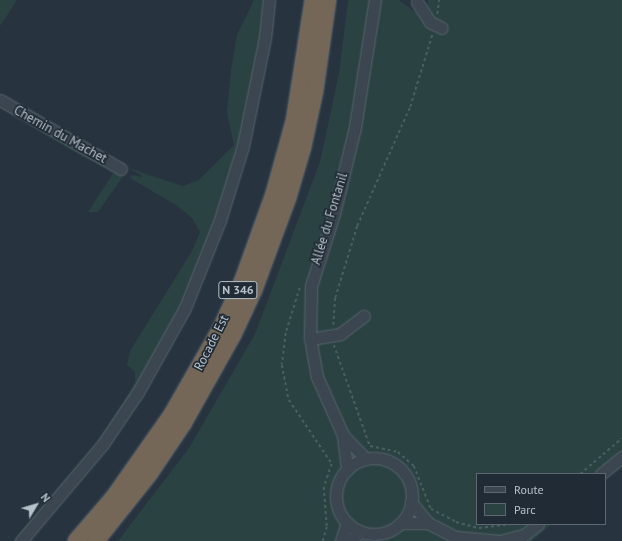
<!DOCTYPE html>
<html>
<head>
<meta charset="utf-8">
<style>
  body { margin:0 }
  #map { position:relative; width:622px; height:541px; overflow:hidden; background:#273440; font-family:"PT Sans",sans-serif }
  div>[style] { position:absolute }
  .green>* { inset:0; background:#2a4242 }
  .path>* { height:1.5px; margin-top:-0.75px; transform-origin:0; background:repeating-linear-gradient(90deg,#495f5f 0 3px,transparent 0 6px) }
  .roads { filter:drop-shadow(0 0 1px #59646d) drop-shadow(0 0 1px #59646d) }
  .minor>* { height:11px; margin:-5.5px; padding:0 5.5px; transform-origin:5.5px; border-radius:5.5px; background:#3b4650 }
  .minor>.ring { margin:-5.5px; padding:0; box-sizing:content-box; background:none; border:11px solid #3b4650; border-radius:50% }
  .highway>* { height:16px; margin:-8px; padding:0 8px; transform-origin:8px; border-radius:8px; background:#756758 }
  span { translate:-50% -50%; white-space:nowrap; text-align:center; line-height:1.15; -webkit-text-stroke:3.5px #202b35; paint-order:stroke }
  .shield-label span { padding:1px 3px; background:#202b35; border:1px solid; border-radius:3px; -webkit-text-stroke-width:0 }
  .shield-label { font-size:12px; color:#b7c1ca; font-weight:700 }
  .street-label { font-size:13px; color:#b7c1ca }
  .legend { position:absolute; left:476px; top:473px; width:130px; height:52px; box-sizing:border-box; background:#202b35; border:1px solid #5c6771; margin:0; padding:5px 7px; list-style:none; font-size:12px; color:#b7c1ca }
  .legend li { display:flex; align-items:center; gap:8px; height:20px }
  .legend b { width:20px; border:1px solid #5c6771 }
  .north { position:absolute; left:16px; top:485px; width:40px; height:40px; -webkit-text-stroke:3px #202b35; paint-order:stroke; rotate:52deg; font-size:11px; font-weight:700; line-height:16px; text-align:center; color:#b7c1ca }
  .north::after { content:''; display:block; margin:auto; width:14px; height:18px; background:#b7c1ca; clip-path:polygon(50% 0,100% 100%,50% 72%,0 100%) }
</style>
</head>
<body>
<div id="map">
  <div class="green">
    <i style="clip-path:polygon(0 0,17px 0,0 26px)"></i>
    <i style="clip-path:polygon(254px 0,266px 0,263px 36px,238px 157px,189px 291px,129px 404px,18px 541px,13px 541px,95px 445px,122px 404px,135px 383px,135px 372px,127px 365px,130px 351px,192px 251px,200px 232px,192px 218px,176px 205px,130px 178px,131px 175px,142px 177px,140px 174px,119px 164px,72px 137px,129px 168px,152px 176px,183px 186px,199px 180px,234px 145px,227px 113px,231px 70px,237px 35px)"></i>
    <i style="clip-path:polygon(348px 0,399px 0,426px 20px,428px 0,622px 0,622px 466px,605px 479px,605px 474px,477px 474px,477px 524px,552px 524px,532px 541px,118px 541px,189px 448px,255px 334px,320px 162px,339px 73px)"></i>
    <i style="clip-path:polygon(0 102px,108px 164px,105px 168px,73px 151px,0 107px)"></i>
    <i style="clip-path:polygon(116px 169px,124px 175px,98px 212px,88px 212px)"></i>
  </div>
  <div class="path">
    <i style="left:437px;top:14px;width:14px;rotate:-82deg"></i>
    <i style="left:300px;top:288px;width:47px;rotate:107.3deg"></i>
    <i style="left:286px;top:333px;width:32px;rotate:97deg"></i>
    <i style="left:282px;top:365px;width:36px;rotate:79deg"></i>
    <i style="left:289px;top:400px;width:77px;rotate:56.1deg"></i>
    <i style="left:332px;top:464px;width:24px;rotate:109deg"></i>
    <i style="left:324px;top:487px;width:40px;rotate:85.7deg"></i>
    <i style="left:327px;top:527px;width:15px;rotate:106deg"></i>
    <i style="left:333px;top:325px;width:27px;rotate:-86deg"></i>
    <i style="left:335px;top:298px;width:75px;rotate:-73deg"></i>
    <i style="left:357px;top:226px;width:130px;rotate:-66deg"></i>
    <i style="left:410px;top:107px;width:75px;rotate:-73deg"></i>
    <i style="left:334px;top:345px;width:107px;rotate:70.4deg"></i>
    <i style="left:370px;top:446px;width:29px;rotate:12deg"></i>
    <i style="left:398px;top:452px;width:21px;rotate:41deg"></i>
    <i style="left:414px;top:466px;width:46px;rotate:68.4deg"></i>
    <i style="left:431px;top:509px;width:28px;rotate:27deg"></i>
    <i style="left:456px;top:522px;width:24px;rotate:15deg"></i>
    <i style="left:479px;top:528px;width:33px;rotate:-7deg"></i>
    <i style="left:580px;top:474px;width:55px;rotate:-40.6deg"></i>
  </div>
  <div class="roads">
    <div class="minor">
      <i style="left:417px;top:2px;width:24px;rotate:57deg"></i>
      <i style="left:430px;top:22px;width:13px;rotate:27deg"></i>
      <i style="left:0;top:100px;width:139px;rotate:29.7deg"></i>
      <i style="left:310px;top:339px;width:30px;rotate:-9deg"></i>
      <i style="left:340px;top:334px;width:30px;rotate:-37deg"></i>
      <i style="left:343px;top:435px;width:35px;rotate:83deg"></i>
      <i class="ring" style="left:336px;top:458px;width:65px;height:65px"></i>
      <i style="left:366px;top:459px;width:33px;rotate:-134deg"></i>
      <i style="left:343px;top:435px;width:64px;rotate:-114.1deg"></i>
      <i style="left:317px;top:377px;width:39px;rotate:-100deg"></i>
      <i style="left:310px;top:339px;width:53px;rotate:-88.9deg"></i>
      <i style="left:311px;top:286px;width:76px;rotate:-72.3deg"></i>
      <i style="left:334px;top:214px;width:89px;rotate:-76.4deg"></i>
      <i style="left:355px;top:127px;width:129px;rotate:-81.1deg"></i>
      <i style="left:601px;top:474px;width:27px;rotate:-39deg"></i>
      <i style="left:411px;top:502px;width:27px;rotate:51deg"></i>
      <i style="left:428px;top:523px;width:31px;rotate:27deg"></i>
      <i style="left:456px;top:537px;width:43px;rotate:5.3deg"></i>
      <i style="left:401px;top:523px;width:27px"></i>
      <i style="left:21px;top:541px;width:127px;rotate:-49.8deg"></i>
      <i style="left:103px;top:444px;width:63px;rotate:-56.1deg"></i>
      <i style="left:138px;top:392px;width:96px;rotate:-60.8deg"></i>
      <i style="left:185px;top:308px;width:95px;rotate:-68.3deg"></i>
      <i style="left:220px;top:220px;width:77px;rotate:-72.7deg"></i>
      <i style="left:243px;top:146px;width:110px;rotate:-78.5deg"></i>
      <i style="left:265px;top:38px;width:38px;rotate:-84deg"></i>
      <i style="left:341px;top:541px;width:19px;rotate:-72deg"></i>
      <i style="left:349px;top:541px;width:15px;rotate:-37deg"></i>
      <i style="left:500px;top:541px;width:25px;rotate:-14deg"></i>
      <i style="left:524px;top:535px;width:18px;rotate:-38deg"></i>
    </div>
    <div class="highway">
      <i style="left:76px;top:541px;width:57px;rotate:-49.3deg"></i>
      <i style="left:113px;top:498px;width:103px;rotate:-54.9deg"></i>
      <i style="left:172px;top:414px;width:97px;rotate:-60.3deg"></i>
      <i style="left:220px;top:330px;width:53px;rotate:-65.4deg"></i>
      <i style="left:242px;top:282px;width:95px;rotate:-70.2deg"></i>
      <i style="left:274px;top:193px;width:75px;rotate:-74.5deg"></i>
      <i style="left:294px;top:121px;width:122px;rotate:-81.1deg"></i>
      <i style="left:96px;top:541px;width:87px;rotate:-51.5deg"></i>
      <i style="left:150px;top:473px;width:59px;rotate:-56deg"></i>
      <i style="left:183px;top:424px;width:102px;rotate:-60.7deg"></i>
      <i style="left:233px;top:335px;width:50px;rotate:-65deg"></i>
      <i style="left:254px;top:290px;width:98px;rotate:-69.7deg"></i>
      <i style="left:288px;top:198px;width:53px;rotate:-73.6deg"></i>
      <i style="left:303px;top:147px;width:57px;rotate:-77.9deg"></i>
      <i style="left:315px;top:91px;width:92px;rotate:-81.9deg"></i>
    </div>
  </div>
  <div class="shield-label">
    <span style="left:238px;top:290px">N 346</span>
  </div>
  <div class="street-label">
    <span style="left:60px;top:135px;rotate:29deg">Chemin du Machet</span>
    <span style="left:330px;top:219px;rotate:-73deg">Allée du Fontanil</span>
    <span style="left:212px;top:343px;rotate:-63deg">Rocade Est</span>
  </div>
  <ul class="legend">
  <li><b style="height:5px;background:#3b4650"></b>Route</li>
  <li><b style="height:11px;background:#2a4242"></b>Parc</li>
  </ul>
  <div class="north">N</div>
</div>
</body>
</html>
